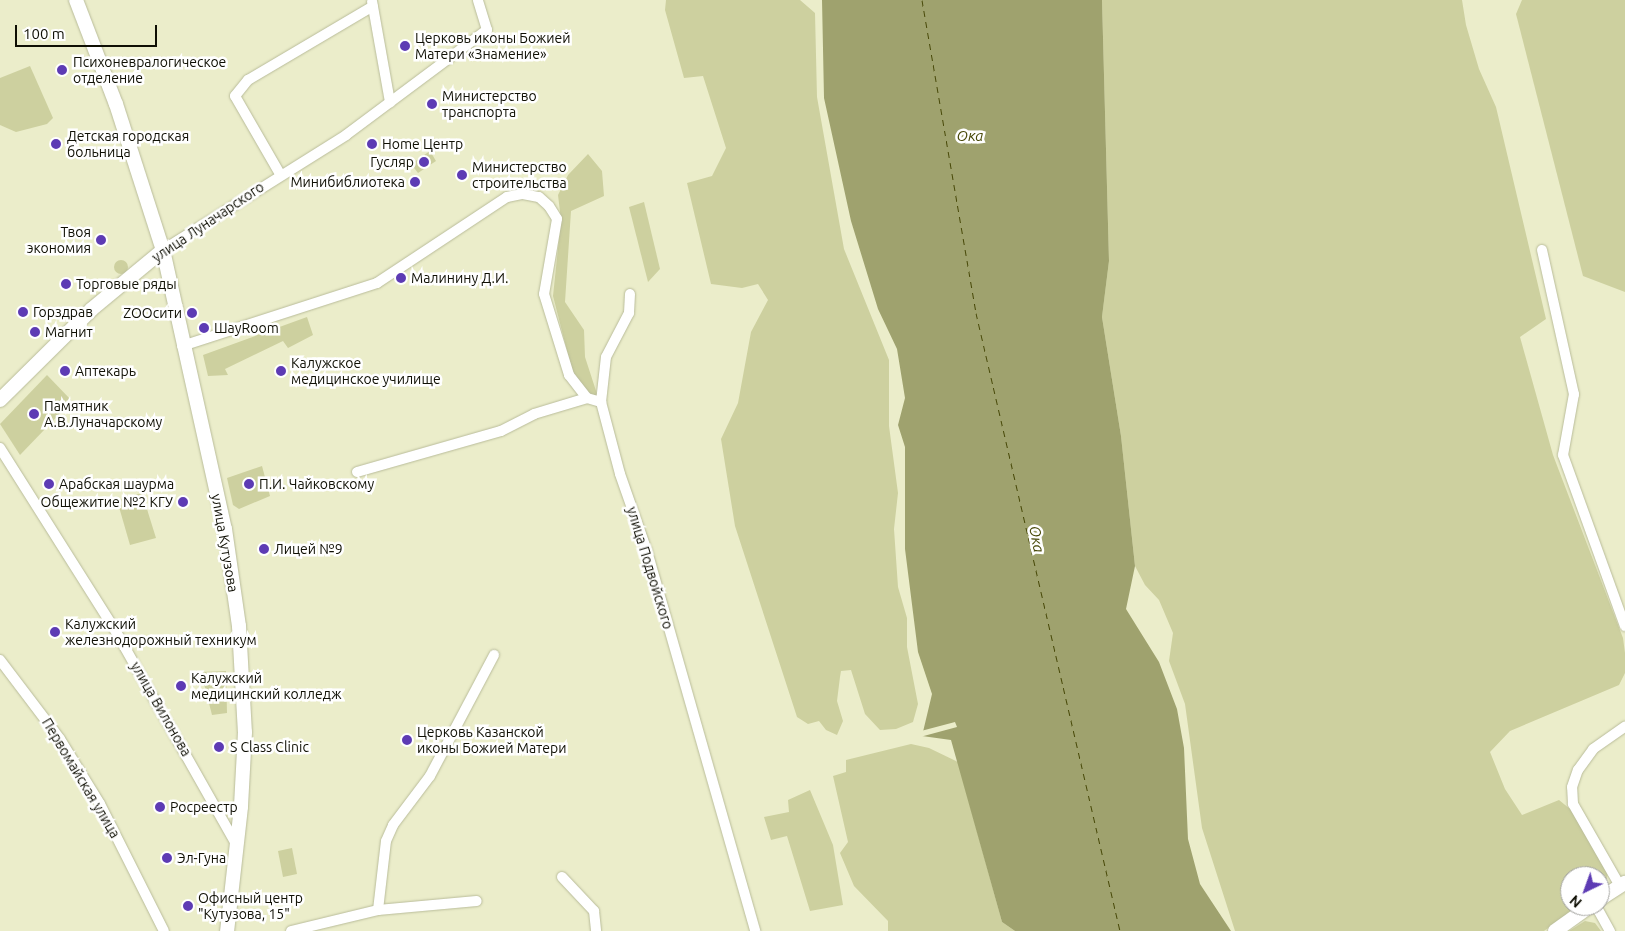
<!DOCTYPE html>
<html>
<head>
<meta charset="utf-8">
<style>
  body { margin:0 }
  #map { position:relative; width:1625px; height:931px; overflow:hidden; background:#ebedca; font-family:Ubuntu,sans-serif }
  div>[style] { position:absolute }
  .green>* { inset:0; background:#cdd09f }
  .round { border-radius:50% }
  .water>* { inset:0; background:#9fa26e }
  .pier>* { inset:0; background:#ebedca }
  .ferry>* { height:1px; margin-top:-0.5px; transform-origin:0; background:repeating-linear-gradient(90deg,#474807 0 6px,transparent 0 11px) }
  .roads { filter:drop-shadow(0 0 1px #b9bc9a) drop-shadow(0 0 1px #b9bc9a) }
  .street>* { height:10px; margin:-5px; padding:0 5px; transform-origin:5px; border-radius:5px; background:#fff }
  .secondary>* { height:14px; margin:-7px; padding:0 7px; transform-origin:7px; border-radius:7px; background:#fff }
  .dots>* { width:14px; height:14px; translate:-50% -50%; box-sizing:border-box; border:2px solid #fff; border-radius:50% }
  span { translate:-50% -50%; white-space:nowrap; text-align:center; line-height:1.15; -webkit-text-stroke:5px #fff; paint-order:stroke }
  .poi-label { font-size:14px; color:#0f0f04 }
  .left { translate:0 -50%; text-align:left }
  .right { translate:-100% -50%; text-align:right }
  .street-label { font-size:14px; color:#0f0f04 }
  .water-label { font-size:15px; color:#474807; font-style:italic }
  .north { position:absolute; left:1560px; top:866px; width:50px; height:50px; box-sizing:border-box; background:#fff; border:1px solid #9f9f9b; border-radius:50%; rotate:222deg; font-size:14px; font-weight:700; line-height:20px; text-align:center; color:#0f0f04 }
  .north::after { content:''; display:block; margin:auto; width:18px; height:22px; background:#5d3bb4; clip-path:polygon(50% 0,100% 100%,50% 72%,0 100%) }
  .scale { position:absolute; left:15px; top:25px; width:142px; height:22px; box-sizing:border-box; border:2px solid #0f0f04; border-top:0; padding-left:6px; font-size:15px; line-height:18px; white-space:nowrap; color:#0f0f04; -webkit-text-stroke:4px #fff; paint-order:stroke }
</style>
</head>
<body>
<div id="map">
  <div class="green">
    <i style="clip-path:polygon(666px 0,800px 0,815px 13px,817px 97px,844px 249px,889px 360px,889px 426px,898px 493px,894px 529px,898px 587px,907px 618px,907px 647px,918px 704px,913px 722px,896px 729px,880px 730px,865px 714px,851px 670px,841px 671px,840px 677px,837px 701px,843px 721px,837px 735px,826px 730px,819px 721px,808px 724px,797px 717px,735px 526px,721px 439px,738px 403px,751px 332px,768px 300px,758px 284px,742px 288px,711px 284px,687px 183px,712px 176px,726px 148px,703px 76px,684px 78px,665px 10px)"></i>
    <i style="clip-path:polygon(1102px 0,1462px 0,1466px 25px,1479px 69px,1496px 107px,1546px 319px,1520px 337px,1553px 455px,1623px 638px,1625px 653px,1625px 673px,1619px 685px,1510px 731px,1490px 752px,1505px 789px,1522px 815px,1559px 800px,1570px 809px,1608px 871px,1606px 885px,1600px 889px,1600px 876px,1570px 876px,1570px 906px,1578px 906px,1544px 931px,1235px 931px,1202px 828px,1185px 704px,1169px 661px,1173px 633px,1159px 600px,1145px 585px,1135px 566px,1121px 436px,1102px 317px,1109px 261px)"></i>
    <i style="clip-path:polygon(1522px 0,1625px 0,1625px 292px,1583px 276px,1516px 14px)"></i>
    <i style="clip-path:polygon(30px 66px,53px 118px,47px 124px,16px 132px,0 125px,0 78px)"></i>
    <i style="clip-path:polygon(430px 151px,436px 161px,418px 173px,411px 164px)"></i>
    <i style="clip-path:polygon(588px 154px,602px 171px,604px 196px,571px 211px,565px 302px,584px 330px,585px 357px,598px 397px,589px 394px,573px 374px,553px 296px,561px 220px,558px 195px,568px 175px)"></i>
    <i style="clip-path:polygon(644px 202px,660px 269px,648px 282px,629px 207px)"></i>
    <i class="round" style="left:114px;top:260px;width:14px;height:14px"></i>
    <i style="clip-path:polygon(307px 317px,313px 335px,288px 348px,283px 341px,225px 369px,228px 375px,208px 376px,203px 355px)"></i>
    <i style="clip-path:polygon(47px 375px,72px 401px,20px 455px,0 424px)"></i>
    <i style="clip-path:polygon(262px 466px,270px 496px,239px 509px,233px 505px,227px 478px)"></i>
    <i style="clip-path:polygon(142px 493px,156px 538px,130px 545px,117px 500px)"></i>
    <i style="clip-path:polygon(226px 671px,227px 713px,212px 715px,201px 672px)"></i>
    <i style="clip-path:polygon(911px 744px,929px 748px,958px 762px,1002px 922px,1015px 931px,888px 931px,888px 921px,854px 886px,840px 853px,848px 842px,833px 776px,846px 772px,846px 760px)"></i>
    <i style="clip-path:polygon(810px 790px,833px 845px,843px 905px,810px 911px,787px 836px,771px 840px,764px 817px,789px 812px,788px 800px)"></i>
    <i style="clip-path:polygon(292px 848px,297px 874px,283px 877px,278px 851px)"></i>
    <i style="clip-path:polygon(1585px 921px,1595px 923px,1601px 931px,1569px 931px)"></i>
  </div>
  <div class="water">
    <i style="clip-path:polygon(822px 0,1102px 0,1109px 261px,1102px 317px,1121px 436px,1135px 566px,1126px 609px,1159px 662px,1177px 709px,1184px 748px,1188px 839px,1200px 884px,1231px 931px,1015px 931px,1002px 922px,951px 740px,922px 736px,932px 694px,918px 652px,905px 549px,905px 447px,898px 425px,905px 398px,897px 349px,878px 309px,851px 221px,824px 98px)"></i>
  </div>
  <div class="pier">
    <i style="clip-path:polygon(955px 722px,957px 727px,920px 737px,921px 731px)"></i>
  </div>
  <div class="ferry">
    <i style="left:922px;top:0;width:318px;rotate:80.2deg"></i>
    <i style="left:976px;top:313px;width:635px;rotate:76.88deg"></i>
  </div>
  <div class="roads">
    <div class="street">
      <i style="left:372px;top:1px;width:103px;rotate:79.9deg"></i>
      <i style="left:280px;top:174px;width:90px;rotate:-120deg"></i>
      <i style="left:235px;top:96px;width:21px;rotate:-51deg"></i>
      <i style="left:248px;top:80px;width:145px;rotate:-30.6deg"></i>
      <i style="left:163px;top:250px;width:216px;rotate:-32.1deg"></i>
      <i style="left:346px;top:135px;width:176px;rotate:-36.7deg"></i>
      <i style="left:487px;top:30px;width:31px;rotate:-107deg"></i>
      <i style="left:1542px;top:250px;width:148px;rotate:77.5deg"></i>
      <i style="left:1574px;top:394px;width:62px;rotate:100.2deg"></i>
      <i style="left:1563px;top:455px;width:182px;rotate:70.1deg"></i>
      <i style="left:182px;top:346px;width:205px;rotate:-17.9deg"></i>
      <i style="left:377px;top:283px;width:156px;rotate:-33.5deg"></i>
      <i style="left:507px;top:197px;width:16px;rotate:-11deg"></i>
      <i style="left:523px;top:194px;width:16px;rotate:11deg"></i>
      <i style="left:539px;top:197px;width:13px;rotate:42deg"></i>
      <i style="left:549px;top:206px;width:15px;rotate:58deg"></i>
      <i style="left:557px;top:219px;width:76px;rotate:99.8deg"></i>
      <i style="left:544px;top:294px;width:85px;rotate:72.8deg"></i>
      <i style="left:569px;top:375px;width:29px;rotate:52deg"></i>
      <i style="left:587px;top:398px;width:15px;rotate:16deg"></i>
      <i style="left:601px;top:402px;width:74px;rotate:75.2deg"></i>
      <i style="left:620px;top:474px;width:82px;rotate:70.7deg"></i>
      <i style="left:647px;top:551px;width:395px;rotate:74.1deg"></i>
      <i style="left:601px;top:402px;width:45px;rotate:-83.7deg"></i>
      <i style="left:606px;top:357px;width:50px;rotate:-62.4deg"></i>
      <i style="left:629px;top:313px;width:19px;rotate:-87deg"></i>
      <i style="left:0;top:448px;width:215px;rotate:57.7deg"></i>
      <i style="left:115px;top:630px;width:248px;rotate:60.5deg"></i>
      <i style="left:357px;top:472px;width:150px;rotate:-15.9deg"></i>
      <i style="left:501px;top:431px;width:37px;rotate:-27deg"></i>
      <i style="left:534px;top:414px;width:55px;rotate:-16.8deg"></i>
      <i style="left:0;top:660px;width:99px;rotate:52.8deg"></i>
      <i style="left:60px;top:739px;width:76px;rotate:58.4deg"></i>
      <i style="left:100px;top:804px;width:142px;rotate:63.3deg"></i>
      <i style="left:562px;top:877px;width:47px;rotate:46.7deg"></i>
      <i style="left:594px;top:911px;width:20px;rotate:84deg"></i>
      <i style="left:1620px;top:886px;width:95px;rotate:-119.8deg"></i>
      <i style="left:1573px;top:804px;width:17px;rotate:-93deg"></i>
      <i style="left:1572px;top:787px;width:18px;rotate:-71deg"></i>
      <i style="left:1578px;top:770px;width:26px;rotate:-54deg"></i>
      <i style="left:1593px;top:749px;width:39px;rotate:-35deg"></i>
      <i style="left:1596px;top:906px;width:29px;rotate:61deg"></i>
      <i style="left:378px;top:910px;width:69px;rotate:-83.4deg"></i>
      <i style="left:386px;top:841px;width:17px;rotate:-66deg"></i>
      <i style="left:393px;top:825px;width:61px;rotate:-52.9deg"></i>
      <i style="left:430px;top:776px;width:137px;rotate:-62.1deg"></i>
      <i style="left:291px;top:931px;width:89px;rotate:-13.6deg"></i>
      <i style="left:378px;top:910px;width:99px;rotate:-5.2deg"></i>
    </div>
    <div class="secondary">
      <i style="left:76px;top:0;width:111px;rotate:69deg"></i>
      <i style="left:116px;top:104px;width:153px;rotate:72.2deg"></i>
      <i style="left:163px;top:250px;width:286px;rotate:77.5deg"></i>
      <i style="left:225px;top:529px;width:98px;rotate:81.8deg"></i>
      <i style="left:239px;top:626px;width:106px;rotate:86.8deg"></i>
      <i style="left:245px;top:732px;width:75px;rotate:93.1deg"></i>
      <i style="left:241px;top:807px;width:125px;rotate:96.4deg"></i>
      <i style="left:0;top:400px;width:129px;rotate:-44.7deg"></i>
      <i style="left:92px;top:309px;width:92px;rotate:-39.7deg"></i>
      <i style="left:1600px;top:899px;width:30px;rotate:-33deg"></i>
      <i style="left:1555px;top:931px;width:43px;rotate:-35.5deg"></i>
    </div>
  </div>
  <div class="dots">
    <i style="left:405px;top:46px;background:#5d3bb4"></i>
    <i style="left:62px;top:70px;background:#5d3bb4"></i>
    <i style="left:432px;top:104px;background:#5d3bb4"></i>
    <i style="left:56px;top:144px;background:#5d3bb4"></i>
    <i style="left:372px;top:144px;background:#5d3bb4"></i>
    <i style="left:424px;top:162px;background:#5d3bb4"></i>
    <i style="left:462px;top:175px;background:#5d3bb4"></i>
    <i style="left:415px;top:182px;background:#5d3bb4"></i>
    <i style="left:101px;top:240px;background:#5d3bb4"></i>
    <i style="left:401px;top:278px;background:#5d3bb4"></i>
    <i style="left:66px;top:284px;background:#5d3bb4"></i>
    <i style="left:23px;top:312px;background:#5d3bb4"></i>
    <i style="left:192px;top:313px;background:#5d3bb4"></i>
    <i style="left:204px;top:328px;background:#5d3bb4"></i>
    <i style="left:35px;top:332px;background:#5d3bb4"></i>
    <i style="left:65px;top:371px;background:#5d3bb4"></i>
    <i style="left:281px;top:371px;background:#5d3bb4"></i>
    <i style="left:34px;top:414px;background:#5d3bb4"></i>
    <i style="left:49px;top:484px;background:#5d3bb4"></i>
    <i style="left:249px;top:484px;background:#5d3bb4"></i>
    <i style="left:183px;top:502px;background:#5d3bb4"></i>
    <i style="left:264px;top:549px;background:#5d3bb4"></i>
    <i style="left:55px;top:632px;background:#5d3bb4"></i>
    <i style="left:181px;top:686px;background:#5d3bb4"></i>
    <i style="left:407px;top:740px;background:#5d3bb4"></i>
    <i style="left:219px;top:747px;background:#5d3bb4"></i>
    <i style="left:160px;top:807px;background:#5d3bb4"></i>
    <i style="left:167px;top:858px;background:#5d3bb4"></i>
    <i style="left:188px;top:906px;background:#5d3bb4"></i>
  </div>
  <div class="poi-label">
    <span class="left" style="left:415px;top:46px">Церковь иконы Божией<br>Матери «Знамение»</span>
    <span class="left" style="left:73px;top:70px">Психоневралогическое<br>отделение</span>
    <span class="left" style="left:442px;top:104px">Министерство<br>транспорта</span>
    <span class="left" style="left:67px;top:144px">Детская городская<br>больница</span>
    <span class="left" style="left:382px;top:144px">Home Центр</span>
    <span class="right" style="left:414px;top:162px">Гусляр</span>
    <span class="left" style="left:472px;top:175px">Министерство<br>строительства</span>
    <span class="right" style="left:405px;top:182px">Минибиблиотека</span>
    <span class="right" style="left:91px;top:240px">Твоя<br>экономия</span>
    <span class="left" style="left:411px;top:278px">Малинину Д.И.</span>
    <span class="left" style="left:76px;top:284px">Торговые ряды</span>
    <span class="left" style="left:33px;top:312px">Горздрав</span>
    <span class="right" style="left:182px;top:313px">ZOOсити</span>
    <span class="left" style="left:214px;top:328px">ШауRoom</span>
    <span class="left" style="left:45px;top:332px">Магнит</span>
    <span class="left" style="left:291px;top:371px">Калужское<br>медицинское училище</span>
    <span class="left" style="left:75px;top:371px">Аптекарь</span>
    <span class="left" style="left:44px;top:414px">Памятник<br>А.В.Луначарскому</span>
    <span class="left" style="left:59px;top:484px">Арабская шаурма</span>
    <span class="left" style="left:259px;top:484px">П.И. Чайковскому</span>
    <span class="right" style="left:173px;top:502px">Общежитие №2 КГУ</span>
    <span class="left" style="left:274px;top:549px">Лицей №9</span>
    <span class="left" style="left:65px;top:632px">Калужский<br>железнодорожный техникум</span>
    <span class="left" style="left:191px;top:686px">Калужский<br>медицинский колледж</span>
    <span class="left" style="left:417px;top:740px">Церковь Казанской<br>иконы Божией Матери</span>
    <span class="left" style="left:230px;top:747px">S Class Clinic</span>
    <span class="left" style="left:170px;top:807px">Росреестр</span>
    <span class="left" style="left:177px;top:858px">Эл-Гуна</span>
    <span class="left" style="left:198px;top:906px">Офисный центр<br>"Кутузова, 15"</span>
  </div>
  <div class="street-label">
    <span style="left:208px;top:222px;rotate:-34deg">улица Луначарского</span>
    <span style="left:225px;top:543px;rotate:80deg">улица Кутузова</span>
    <span style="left:650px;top:568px;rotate:73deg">улица Подвойского</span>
    <span style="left:161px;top:709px;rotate:60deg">улица Вилонова</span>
    <span style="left:81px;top:778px;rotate:59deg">Первомайская улица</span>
  </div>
  <div class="water-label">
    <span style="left:970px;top:136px">Ока</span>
    <span style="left:1037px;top:539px;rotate:80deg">Ока</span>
  </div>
  <div class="north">N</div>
  <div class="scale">100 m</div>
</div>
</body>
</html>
